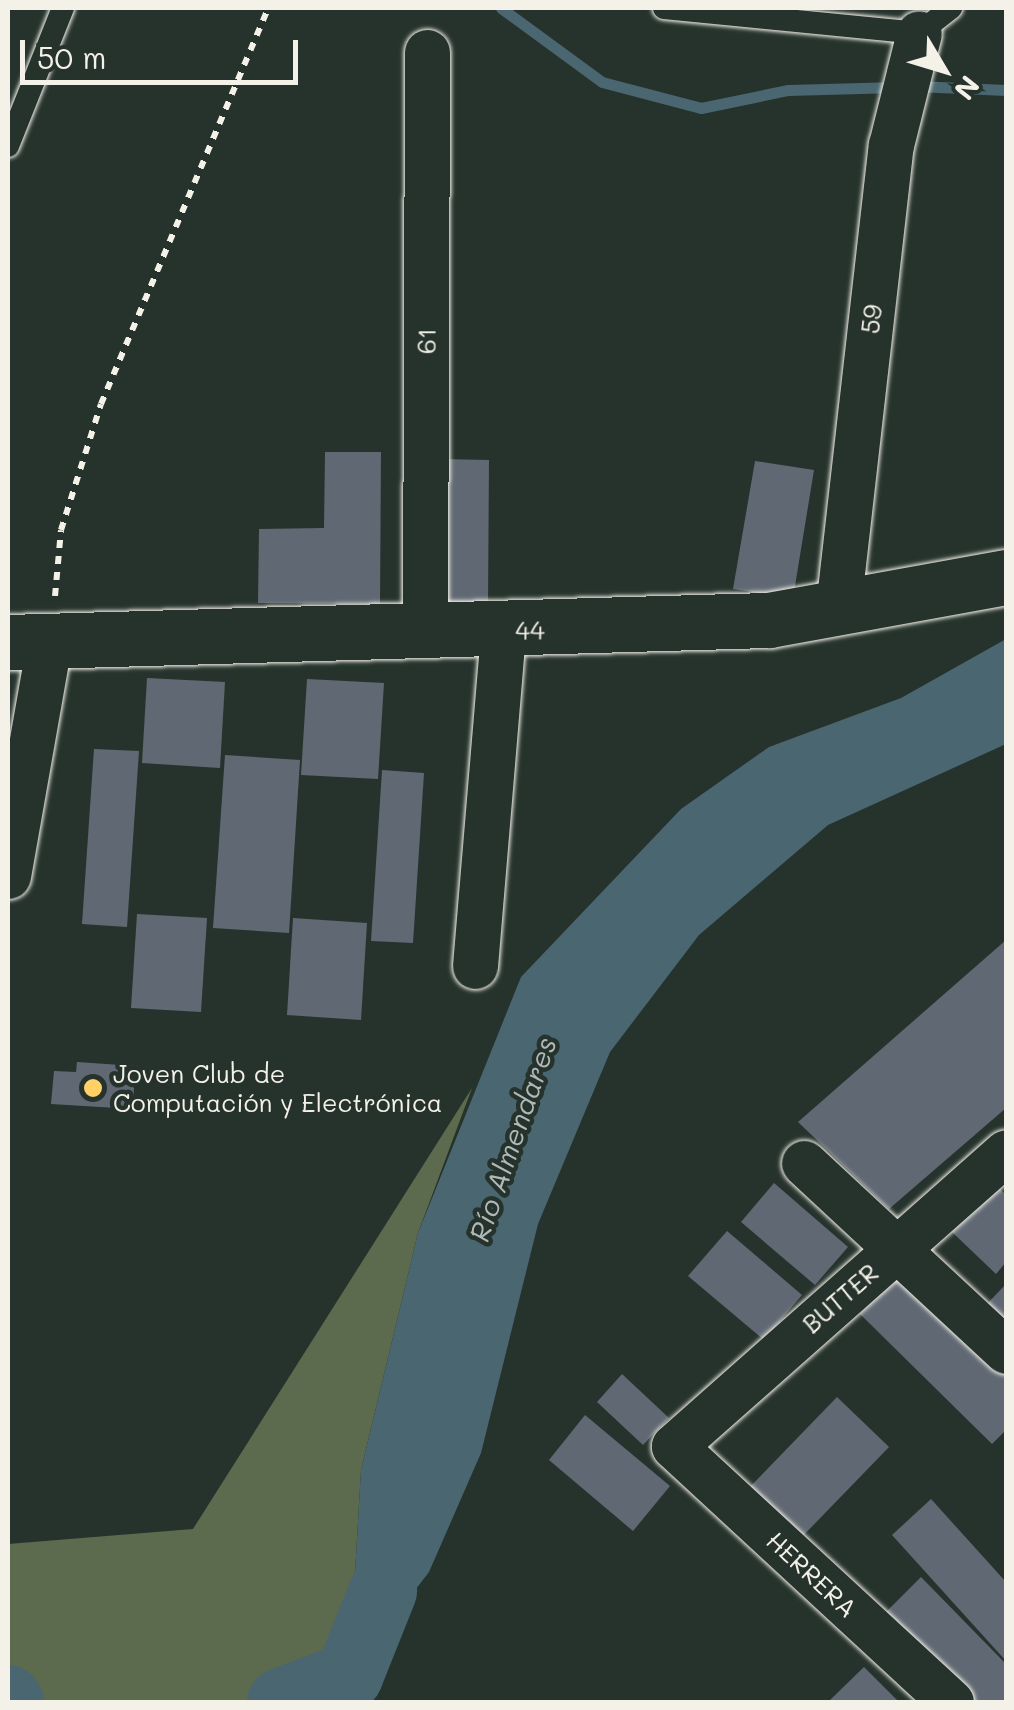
<!DOCTYPE html>
<html>
<head>
<meta charset="utf-8">
<style>
  body { margin:0 }
  #map { position:relative; width:1014px; height:1710px; overflow:hidden; background:#26332d; font-family:Mali,sans-serif }
  div>[style] { position:absolute }
  .green>* { inset:0; background:#5c6b4d }
  .water>* { inset:0; background:#4a6670 }
  .stream>* { height:11px; margin:-5.5px; padding:0 5.5px; transform-origin:5.5px; border-radius:5.5px; background:#4a6670 }
  .river>* { height:68px; margin:-34px; padding:0 34px; transform-origin:34px; border-radius:34px; background:#4a6670 }
  .building>* { inset:0; background:#606973 }
  .path>* { height:6px; margin-top:-3px; transform-origin:0; background:repeating-linear-gradient(90deg,#f4f1e8 0 8px,transparent 0 16px) }
  .roads { filter:drop-shadow(0 0 2px #f4f1e8) drop-shadow(0 0 2px #f4f1e8) }
  .service>* { height:22px; margin:-11px; padding:0 11px; transform-origin:11px; border-radius:11px; background:#26332d }
  .minor>* { height:45px; margin:-22.5px; padding:0 22.5px; transform-origin:22.5px; border-radius:22.5px; background:#26332d }
  .tertiary>* { height:55px; margin:-27.5px; padding:0 27.5px; transform-origin:27.5px; border-radius:27.5px; background:#26332d }
  .dots>* { width:28px; height:28px; translate:-50% -50%; box-sizing:border-box; border:5px solid #26332d; border-radius:50% }
  span { translate:-50% -50%; white-space:nowrap; text-align:center; line-height:1.15; -webkit-text-stroke:9px #26332d; paint-order:stroke }
  .street-label { font-size:25px; color:#f4f1e8 }
  .poi-label { font-size:25px; color:#f4f1e8 }
  .left { translate:0 -50%; text-align:left }
  .water-label { font-size:28px; color:#b0b9b8; font-style:italic }
  .frame { position:absolute; inset:0; border:10px solid #f4f1e8; pointer-events:none }
  .north { position:absolute; left:894px; top:20px; width:100px; height:100px; -webkit-text-stroke:8px #26332d; paint-order:stroke; rotate:128deg; font-size:28px; font-weight:700; line-height:40px; text-align:center; color:#f4f1e8 }
  .north::after { content:''; display:block; margin:auto; width:35px; height:45px; background:#f4f1e8; clip-path:polygon(50% 0,100% 100%,50% 72%,0 100%) }
  .scale { position:absolute; left:20px; top:40px; width:278px; height:45px; box-sizing:border-box; border:5px solid #f4f1e8; border-top:0; padding-left:12px; font-size:30px; line-height:35px; white-space:nowrap; color:#f4f1e8; -webkit-text-stroke:8px #26332d; paint-order:stroke }
</style>
</head>
<body>
<div id="map">
  <div class="green">
    <i style="clip-path:polygon(472px 1088px,418px 1233px,361px 1470px,349px 1676px,368px 1702px,8px 1702px,8px 1544px,193px 1529px)"></i>
  </div>
  <div class="water">
    <i style="clip-path:polygon(1006px 639px,1006px 744px,828px 825px,699px 935px,610px 1052px,538px 1224px,481px 1453px,429px 1572px,349px 1676px,361px 1470px,418px 1233px,521px 977px,681px 809px,769px 747px,901px 698px)"></i>
  </div>
  <div class="stream">
    <i style="left:501px;top:8px;width:125px;rotate:36.2deg"></i>
    <i style="left:602px;top:82px;width:102px;rotate:14.7deg"></i>
    <i style="left:701px;top:108px;width:89px;rotate:-11.7deg"></i>
    <i style="left:788px;top:90px;width:110px;rotate:-1.6deg"></i>
    <i style="left:916px;top:86px;width:90px;rotate:2.5deg"></i>
  </div>
  <div class="river">
    <i style="left:8px;top:1699px;width:4px;rotate:56deg"></i>
    <i style="left:281px;top:1702px;width:73px;rotate:-20.9deg"></i>
    <i style="left:349px;top:1676px;width:92px;rotate:-68.2deg"></i>
  </div>
  <div class="building">
    <i style="clip-path:polygon(325px 452px,381px 452px,380px 604px,258px 603px,259px 529px,324px 528px)"></i>
    <i style="clip-path:polygon(440px 459px,489px 460px,488px 603px,439px 603px)"></i>
    <i style="clip-path:polygon(755px 461px,814px 470px,793px 598px,733px 589px)"></i>
    <i style="clip-path:polygon(147px 678px,225px 682px,220px 768px,142px 763px)"></i>
    <i style="clip-path:polygon(307px 679px,384px 683px,378px 779px,301px 775px)"></i>
    <i style="clip-path:polygon(94px 749px,139px 751px,127px 927px,82px 924px)"></i>
    <i style="clip-path:polygon(225px 755px,300px 760px,289px 933px,213px 928px)"></i>
    <i style="clip-path:polygon(382px 770px,424px 773px,413px 943px,371px 941px)"></i>
    <i style="clip-path:polygon(137px 914px,207px 918px,201px 1012px,131px 1008px)"></i>
    <i style="clip-path:polygon(293px 918px,367px 923px,361px 1020px,287px 1015px)"></i>
    <i style="clip-path:polygon(1006px 940px,1006px 1108px,889px 1209px,798px 1122px)"></i>
    <i style="clip-path:polygon(77px 1062px,135px 1066px,133px 1109px,51px 1104px,54px 1071px,76px 1072px)"></i>
    <i style="clip-path:polygon(774px 1183px,848px 1247px,815px 1285px,741px 1222px)"></i>
    <i style="clip-path:polygon(996px 1185px,1006px 1195px,1006px 1262px,996px 1274px,952px 1232px)"></i>
    <i style="clip-path:polygon(727px 1231px,802px 1295px,764px 1340px,688px 1276px)"></i>
    <i style="clip-path:polygon(902px 1271px,1006px 1373px,1006px 1430px,992px 1444px,860px 1314px)"></i>
    <i style="clip-path:polygon(1006px 1284px,1006px 1322px,987px 1304px)"></i>
    <i style="clip-path:polygon(622px 1374px,669px 1418px,643px 1445px,597px 1402px)"></i>
    <i style="clip-path:polygon(837px 1397px,889px 1447px,797px 1542px,746px 1491px)"></i>
    <i style="clip-path:polygon(585px 1415px,670px 1486px,633px 1531px,549px 1460px)"></i>
    <i style="clip-path:polygon(931px 1499px,1006px 1582px,1006px 1661px,892px 1535px)"></i>
    <i style="clip-path:polygon(921px 1577px,1006px 1664px,1006px 1702px,975px 1702px,886px 1612px)"></i>
    <i style="clip-path:polygon(864px 1667px,899px 1702px,828px 1702px)"></i>
  </div>
  <div class="path">
    <i style="left:55px;top:596px;width:66px;rotate:-84.8deg"></i>
    <i style="left:61px;top:530px;width:132px;rotate:-72.4deg"></i>
    <i style="left:101px;top:404px;width:430px;rotate:-67.1deg"></i>
  </div>
  <div class="roads">
    <div class="service">
      <i style="left:664px;top:8px;width:256px;rotate:5.6deg"></i>
      <i style="left:919px;top:33px;width:41px;rotate:-38deg"></i>
      <i style="left:8px;top:146px;width:149px;rotate:-68.3deg"></i>
    </div>
    <div class="minor">
      <i style="left:838px;top:608px;width:466px;rotate:-83.5deg"></i>
      <i style="left:891px;top:145px;width:115px;rotate:-76deg"></i>
      <i style="left:425px;top:631px;width:579px;rotate:-89.8deg"></i>
      <i style="left:8px;top:876px;width:241px;rotate:-80deg"></i>
      <i style="left:475px;top:966px;width:337px;rotate:-85.2deg"></i>
      <i style="left:804px;top:1163px;width:276px;rotate:42.9deg"></i>
      <i style="left:951px;top:1702px;width:377px;rotate:-137.3deg"></i>
      <i style="left:674px;top:1446px;width:443px;rotate:-41.5deg"></i>
    </div>
    <div class="tertiary">
      <i style="left:8px;top:642px;width:761px;rotate:-1.66deg"></i>
      <i style="left:769px;top:620px;width:241px;rotate:-10.3deg"></i>
    </div>
  </div>
  <div class="dots">
    <i style="left:93px;top:1088px;background:#ffd166"></i>
  </div>
  <div class="street-label">
    <span style="left:871px;top:319px;rotate:-83deg">59</span>
    <span style="left:426px;top:341px;rotate:-90deg">61</span>
    <span style="left:530px;top:630px;rotate:-1deg">44</span>
    <span style="left:840px;top:1298px;rotate:-41deg">BUTTER</span>
    <span style="left:812px;top:1574px;rotate:43deg">HERRERA</span>
  </div>
  <div class="poi-label">
    <span class="left" style="left:113px;top:1088px">Joven Club de<br>Computación y Electrónica</span>
  </div>
  <div class="water-label">
    <span style="left:512px;top:1139px;rotate:-71deg">Río Almendares</span>
  </div>
  <div class="frame"></div>
  <div class="north">N</div>
  <div class="scale">50 m</div>
</div>
</body>
</html>
